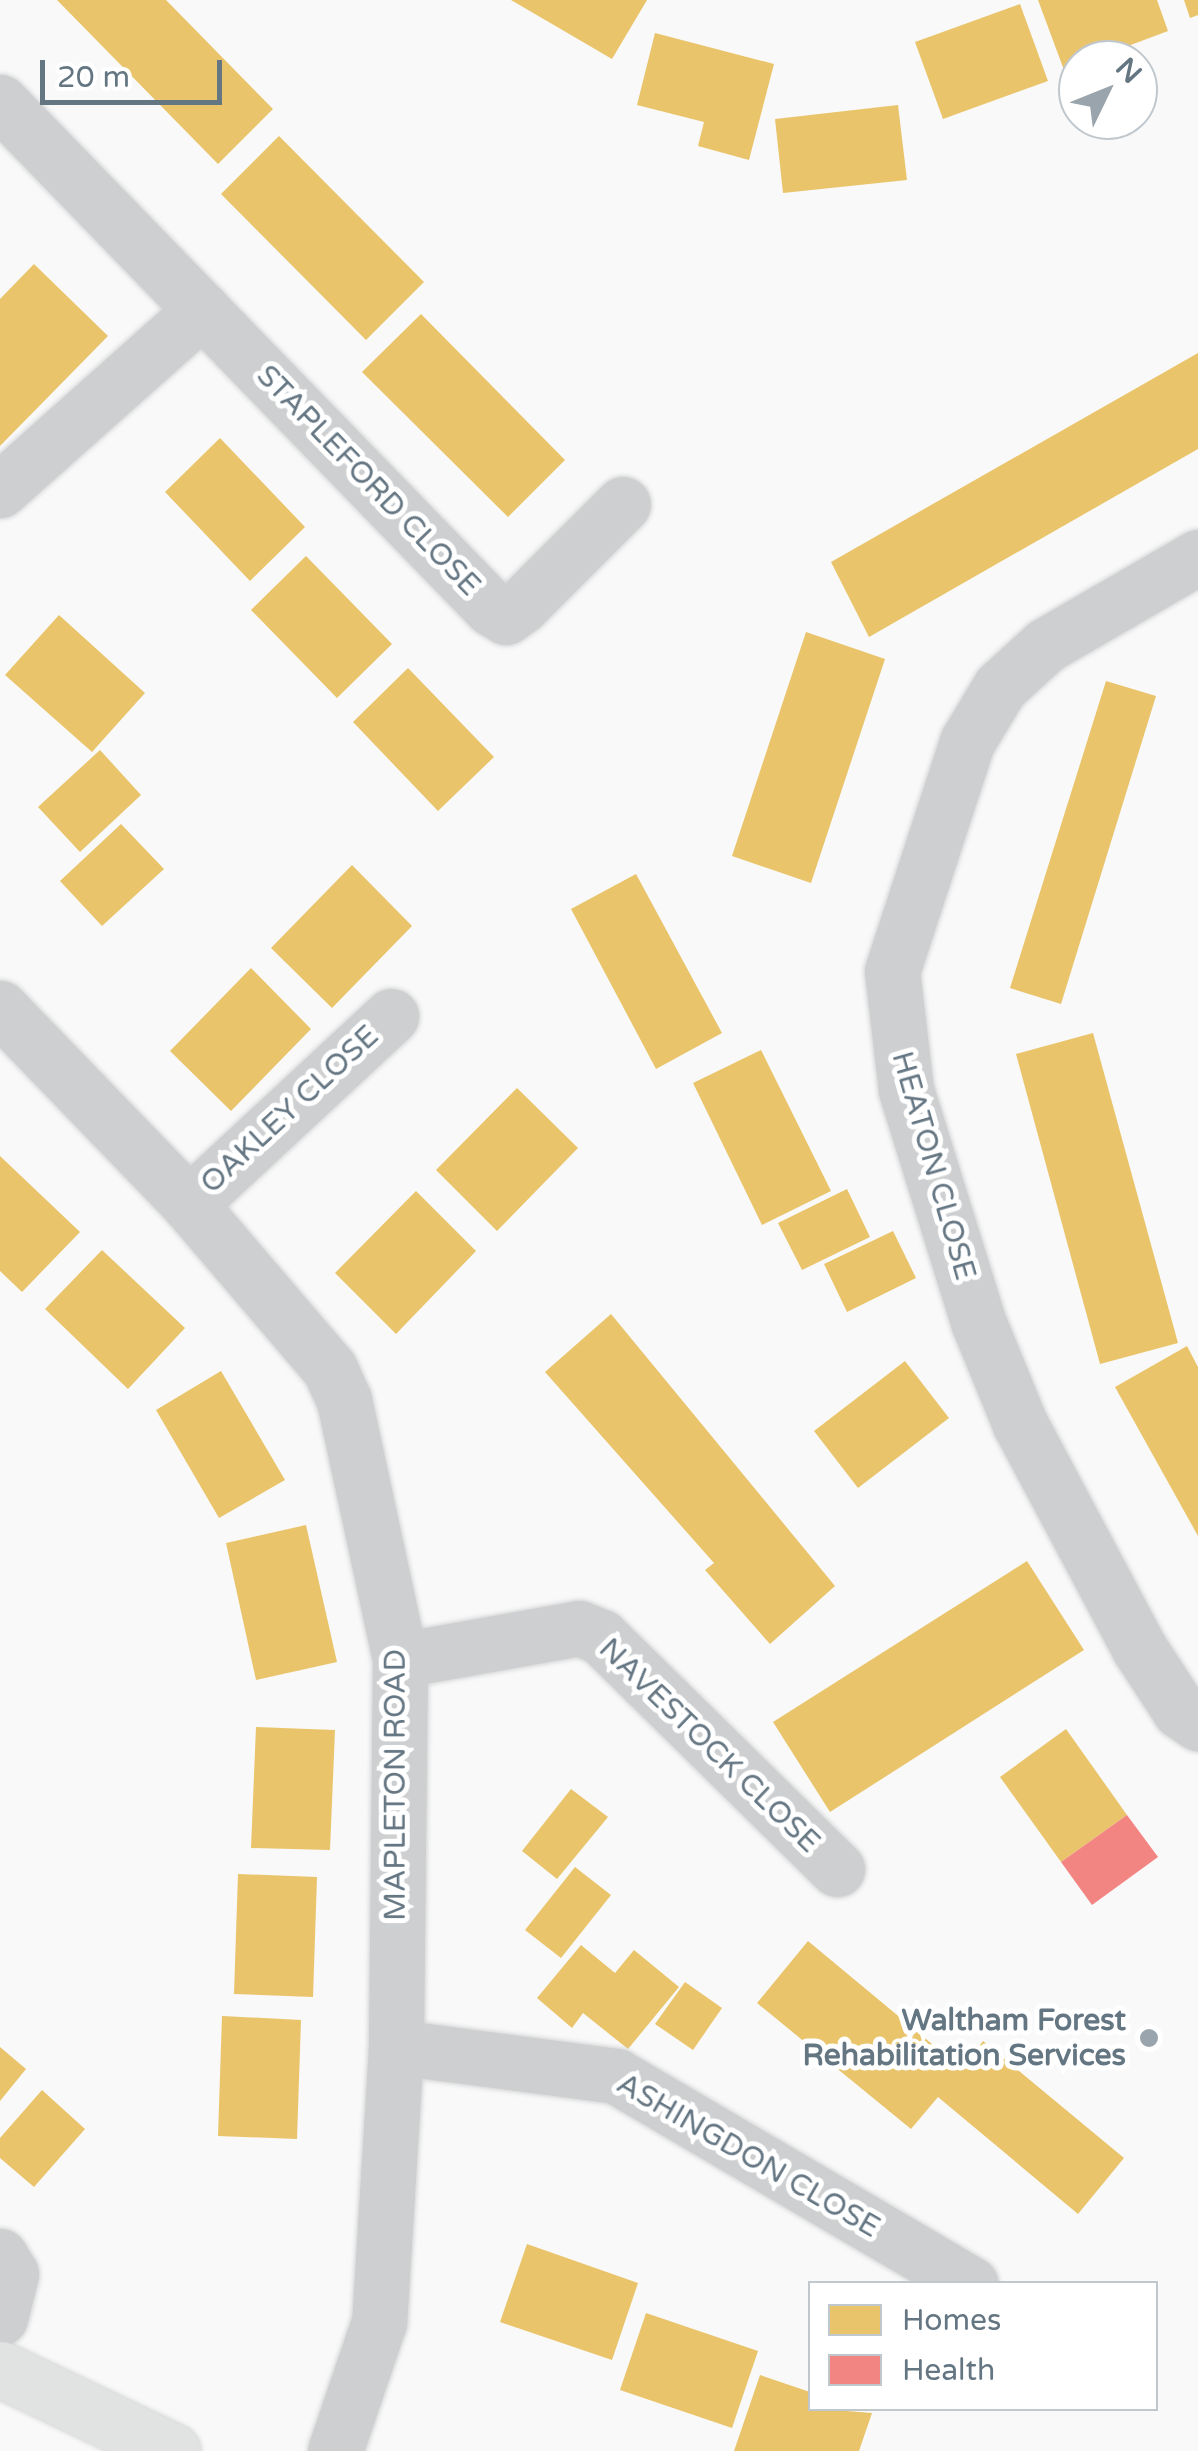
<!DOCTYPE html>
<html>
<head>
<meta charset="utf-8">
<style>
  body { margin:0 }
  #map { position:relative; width:1198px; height:2451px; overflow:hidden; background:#f9f9f9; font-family:"Varela Round",sans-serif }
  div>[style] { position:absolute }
  .homes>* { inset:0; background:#e9c46a }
  .health>* { inset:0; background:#f28482 }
  .roads { filter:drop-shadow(0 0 2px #d5d6d7) drop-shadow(0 0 2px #d5d6d7) }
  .minor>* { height:55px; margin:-27.5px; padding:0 27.5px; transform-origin:27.5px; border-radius:27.5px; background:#cecfd0 }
  .primary>* { height:55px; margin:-27.5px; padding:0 27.5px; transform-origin:27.5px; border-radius:27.5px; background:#e1e2e2 }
  .dots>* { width:28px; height:28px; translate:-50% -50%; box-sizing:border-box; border:5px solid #fff; border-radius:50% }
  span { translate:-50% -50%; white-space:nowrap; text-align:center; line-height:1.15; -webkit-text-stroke:10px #fff; paint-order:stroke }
  .street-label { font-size:30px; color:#657683 }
  .poi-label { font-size:30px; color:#657683; font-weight:700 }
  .right { translate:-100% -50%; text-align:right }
  .legend { position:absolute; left:808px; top:2281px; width:350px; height:130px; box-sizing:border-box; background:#fff; border:2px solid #c1c8cd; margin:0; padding:12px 18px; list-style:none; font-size:30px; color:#657683 }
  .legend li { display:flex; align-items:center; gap:20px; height:50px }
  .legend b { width:50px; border:2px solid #c1c8cd }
  .north { position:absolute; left:1058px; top:40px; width:100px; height:100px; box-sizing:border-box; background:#fff; border:2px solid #c1c8cd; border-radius:50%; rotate:47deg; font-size:28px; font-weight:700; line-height:40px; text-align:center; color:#657683 }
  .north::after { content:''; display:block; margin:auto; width:35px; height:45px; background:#99a4ac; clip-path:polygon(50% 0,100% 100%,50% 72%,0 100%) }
  .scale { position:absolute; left:40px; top:60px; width:182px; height:45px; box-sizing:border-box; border:5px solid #657683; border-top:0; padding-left:12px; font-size:30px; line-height:35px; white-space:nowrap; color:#657683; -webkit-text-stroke:8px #fff; paint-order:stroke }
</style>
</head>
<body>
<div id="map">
  <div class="homes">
    <i style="clip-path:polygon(57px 0,166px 0,273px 109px,218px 164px)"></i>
    <i style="clip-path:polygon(511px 0,647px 0,612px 59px)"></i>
    <i style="clip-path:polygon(1038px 0,1157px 0,1168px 31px,1064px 70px)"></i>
    <i style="clip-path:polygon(1184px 0,1198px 0,1198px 15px,1190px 18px)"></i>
    <i style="clip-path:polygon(1020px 4px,1048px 81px,943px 119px,915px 42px)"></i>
    <i style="clip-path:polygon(655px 33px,774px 64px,749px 160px,698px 146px,704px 122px,637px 105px)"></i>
    <i style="clip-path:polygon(898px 105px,907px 180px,783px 193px,775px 119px)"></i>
    <i style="clip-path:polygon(279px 136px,424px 282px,366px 340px,221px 194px)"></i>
    <i style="clip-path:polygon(34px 264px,108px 336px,0 446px,0 299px)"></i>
    <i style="clip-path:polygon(421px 314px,565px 460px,508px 517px,362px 372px)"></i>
    <i style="clip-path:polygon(1198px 353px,1198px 449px,869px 637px,831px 562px)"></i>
    <i style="clip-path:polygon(220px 438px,305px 527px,250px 581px,165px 492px)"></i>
    <i style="clip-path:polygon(306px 556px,392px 644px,337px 698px,251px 610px)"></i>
    <i style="clip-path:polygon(59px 615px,145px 693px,92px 752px,5px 675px)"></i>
    <i style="clip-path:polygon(806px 632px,885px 659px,811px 883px,732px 856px)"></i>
    <i style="clip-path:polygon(408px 668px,494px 757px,438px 811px,353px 722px)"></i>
    <i style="clip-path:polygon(1106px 681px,1156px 696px,1061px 1004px,1010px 988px)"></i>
    <i style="clip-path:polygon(100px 750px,141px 795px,80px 852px,38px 807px)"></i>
    <i style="clip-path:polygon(121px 824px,164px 869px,102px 926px,60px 881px)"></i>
    <i style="clip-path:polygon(352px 865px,412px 926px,332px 1008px,271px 948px)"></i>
    <i style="clip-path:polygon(636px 874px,722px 1033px,656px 1069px,571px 909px)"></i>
    <i style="clip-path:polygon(251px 968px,311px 1029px,231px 1111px,170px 1051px)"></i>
    <i style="clip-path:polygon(1093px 1033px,1178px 1343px,1100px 1364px,1016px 1054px)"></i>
    <i style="clip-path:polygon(761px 1050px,831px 1191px,762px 1225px,693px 1083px)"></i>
    <i style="clip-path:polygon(517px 1088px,578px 1148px,497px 1231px,436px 1170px)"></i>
    <i style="clip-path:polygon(0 1156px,80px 1232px,22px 1292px,0 1271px)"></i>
    <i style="clip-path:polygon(847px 1189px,870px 1237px,802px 1270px,778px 1223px)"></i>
    <i style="clip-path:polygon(416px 1191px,476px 1251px,396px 1334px,335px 1273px)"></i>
    <i style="clip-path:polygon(893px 1231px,916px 1278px,847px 1312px,824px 1264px)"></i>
    <i style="clip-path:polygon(102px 1250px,185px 1328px,128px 1389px,45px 1309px)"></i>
    <i style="clip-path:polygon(611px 1314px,835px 1586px,770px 1644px,705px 1570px,714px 1563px,545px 1372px)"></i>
    <i style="clip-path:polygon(1187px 1346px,1198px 1367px,1198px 1536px,1115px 1387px)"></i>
    <i style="clip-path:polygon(905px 1361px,949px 1418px,858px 1488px,814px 1431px)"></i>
    <i style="clip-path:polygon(221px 1371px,285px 1480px,219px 1518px,156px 1410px)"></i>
    <i style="clip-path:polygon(306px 1525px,337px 1662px,256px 1680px,226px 1543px)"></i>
    <i style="clip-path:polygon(1027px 1561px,1084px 1650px,830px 1812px,773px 1722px)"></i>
    <i style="clip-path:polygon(256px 1727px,335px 1730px,330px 1850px,251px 1848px)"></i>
    <i style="clip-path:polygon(1066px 1729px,1127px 1815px,1061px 1862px,1000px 1777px)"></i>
    <i style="clip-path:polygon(571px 1789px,608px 1817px,557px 1879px,522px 1851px)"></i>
    <i style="clip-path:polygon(575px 1867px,611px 1895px,561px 1958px,525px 1930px)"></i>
    <i style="clip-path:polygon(238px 1874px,317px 1877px,313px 1997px,234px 1994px)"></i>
    <i style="clip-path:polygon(808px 1941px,962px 2069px,983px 2041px,1124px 2158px,1078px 2214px,938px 2097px,911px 2129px,757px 2003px)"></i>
    <i style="clip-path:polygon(581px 1945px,615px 1973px,634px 1950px,679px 1987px,628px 2049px,583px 2013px,572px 2028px,537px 1998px)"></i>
    <i style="clip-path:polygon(685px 1982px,722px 2008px,693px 2050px,655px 2024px)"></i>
    <i style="clip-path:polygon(222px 2016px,301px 2020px,297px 2139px,218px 2136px)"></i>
    <i style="clip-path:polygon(0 2047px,26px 2069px,0 2101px)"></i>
    <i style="clip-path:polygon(42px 2090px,85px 2129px,34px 2187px,0 2158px,0 2138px)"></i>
    <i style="clip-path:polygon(527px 2244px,638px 2283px,612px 2360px,500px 2322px)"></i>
    <i style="clip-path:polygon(646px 2313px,758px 2351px,732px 2428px,620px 2390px)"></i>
    <i style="clip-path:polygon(760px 2375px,810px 2392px,810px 2408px,872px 2413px,859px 2451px,734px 2451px)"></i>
  </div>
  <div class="health">
    <i style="clip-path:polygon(1127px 1815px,1158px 1857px,1092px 1905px,1061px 1862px)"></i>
  </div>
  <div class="roads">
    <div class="minor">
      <i style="left:0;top:102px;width:705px;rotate:45.86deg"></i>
      <i style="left:491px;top:608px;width:17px;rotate:31deg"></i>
      <i style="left:506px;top:617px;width:19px;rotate:-36deg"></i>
      <i style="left:521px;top:606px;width:144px;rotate:-45deg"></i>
      <i style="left:0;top:490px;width:271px;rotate:-41.7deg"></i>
      <i style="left:1198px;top:557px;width:176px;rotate:149.9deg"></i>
      <i style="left:1046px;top:645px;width:62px;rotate:137.6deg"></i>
      <i style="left:1000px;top:687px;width:64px;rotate:121deg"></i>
      <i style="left:967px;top:742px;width:241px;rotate:108.1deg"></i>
      <i style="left:892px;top:971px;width:120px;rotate:83.3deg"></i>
      <i style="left:906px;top:1090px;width:245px;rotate:72.7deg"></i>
      <i style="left:979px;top:1324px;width:108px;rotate:67.7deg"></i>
      <i style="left:1020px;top:1424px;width:254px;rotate:62deg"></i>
      <i style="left:1139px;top:1648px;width:75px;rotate:56.9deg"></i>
      <i style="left:1180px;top:1711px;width:22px;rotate:34deg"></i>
      <i style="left:0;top:1008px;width:272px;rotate:46deg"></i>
      <i style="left:189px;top:1204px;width:217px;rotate:49.5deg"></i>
      <i style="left:330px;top:1369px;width:34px;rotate:66deg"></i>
      <i style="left:344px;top:1400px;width:266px;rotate:77.8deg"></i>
      <i style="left:400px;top:1660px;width:387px;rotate:90.6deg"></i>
      <i style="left:396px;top:2047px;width:276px;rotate:93.5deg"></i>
      <i style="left:379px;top:2322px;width:136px;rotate:108.8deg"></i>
      <i style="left:189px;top:1204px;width:276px;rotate:-42.9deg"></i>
      <i style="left:400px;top:1660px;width:182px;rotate:-10.1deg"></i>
      <i style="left:579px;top:1628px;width:24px;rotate:22deg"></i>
      <i style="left:601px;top:1637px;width:331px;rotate:44.5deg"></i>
      <i style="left:396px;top:2047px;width:222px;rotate:7.5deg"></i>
      <i style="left:616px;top:2076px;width:411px;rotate:30.4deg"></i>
      <i style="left:0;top:2256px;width:21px;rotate:59deg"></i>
      <i style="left:11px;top:2274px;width:45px;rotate:104deg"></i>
    </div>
    <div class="primary">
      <i style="left:0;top:2369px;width:191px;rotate:25.5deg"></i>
    </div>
  </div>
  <div class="dots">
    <i style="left:1149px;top:2038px;background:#99a4ac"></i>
  </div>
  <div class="street-label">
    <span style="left:368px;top:481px;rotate:46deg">STAPLEFORD CLOSE</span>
    <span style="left:290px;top:1110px;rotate:-43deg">OAKLEY CLOSE</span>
    <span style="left:933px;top:1166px;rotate:74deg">HEATON CLOSE</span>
    <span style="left:709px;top:1746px;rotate:44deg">NAVESTOCK CLOSE</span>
    <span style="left:396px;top:1785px;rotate:-90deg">MAPLETON ROAD</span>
    <span style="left:748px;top:2156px;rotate:30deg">ASHINGDON CLOSE</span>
  </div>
  <div class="poi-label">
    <span class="right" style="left:1126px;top:2038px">Waltham Forest<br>Rehabilitation Services</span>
  </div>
  <ul class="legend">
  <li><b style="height:28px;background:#e9c46a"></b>Homes</li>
  <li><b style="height:28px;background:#f28482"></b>Health</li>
  </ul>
  <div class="north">N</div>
  <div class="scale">20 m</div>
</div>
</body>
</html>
